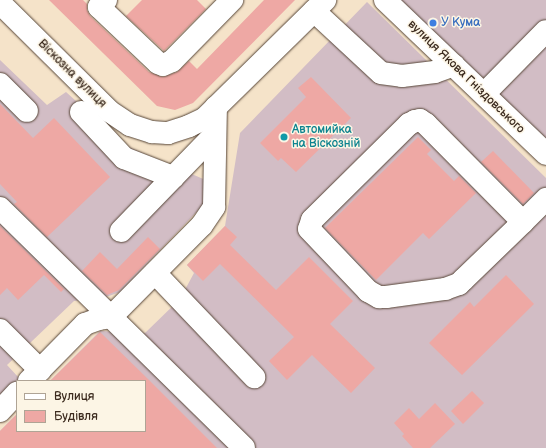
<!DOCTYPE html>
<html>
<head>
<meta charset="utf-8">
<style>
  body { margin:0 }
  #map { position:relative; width:546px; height:448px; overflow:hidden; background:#f5e3c9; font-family:"Balsamiq Sans",sans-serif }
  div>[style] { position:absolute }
  .industrial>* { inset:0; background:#d2bdc5 }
  .building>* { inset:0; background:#eea8a4 }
  .roads { filter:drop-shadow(0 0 1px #574638) drop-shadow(0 0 1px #574638) }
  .minor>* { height:22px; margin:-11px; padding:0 11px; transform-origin:11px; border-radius:11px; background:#fff }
  .dots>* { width:11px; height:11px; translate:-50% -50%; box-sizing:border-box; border:2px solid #fcf5e5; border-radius:50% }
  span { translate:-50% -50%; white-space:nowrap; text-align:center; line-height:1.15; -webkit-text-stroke:3px #fcf5e5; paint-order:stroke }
  .shop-label { font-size:12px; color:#366cbe }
  .left { translate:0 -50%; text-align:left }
  .street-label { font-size:12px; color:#3b2a1e }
  .culture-label { font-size:12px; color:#0d838f }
  .legend { position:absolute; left:16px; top:380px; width:130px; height:52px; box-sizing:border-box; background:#fcf5e5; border:1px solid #afa495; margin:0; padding:5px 7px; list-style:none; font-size:12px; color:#3b2a1e }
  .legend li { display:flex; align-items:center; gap:8px; height:20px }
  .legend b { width:20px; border:1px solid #afa495 }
</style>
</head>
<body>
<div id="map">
  <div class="industrial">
    <i style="clip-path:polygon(397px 0,546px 0,546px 145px)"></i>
    <i style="clip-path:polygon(367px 2px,546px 178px,546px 448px,0 448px,0 431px,17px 414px,17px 431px,145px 431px,145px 381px,50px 381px,100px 331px,145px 333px,180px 299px,194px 273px,187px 265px,225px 226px,240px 133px)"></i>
    <i style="clip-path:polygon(0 60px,47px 105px,66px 92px,126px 146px,208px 181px,208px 200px,120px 292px,106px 297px,74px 301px,7px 365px,19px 378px,0 398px)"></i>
  </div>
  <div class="building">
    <i style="clip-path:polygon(49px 0,83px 0,87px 4px,87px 10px,90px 16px,149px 72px,163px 77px,177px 72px,189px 61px,197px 69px,264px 0,295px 0,193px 103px,175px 110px,157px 106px)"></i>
    <i style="clip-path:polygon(142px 0,197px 0,206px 9px,164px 51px,126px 16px)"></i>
    <i style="clip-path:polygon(311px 77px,351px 118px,296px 172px,281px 158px,278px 161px,260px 143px,306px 97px,298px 88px)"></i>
    <i style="clip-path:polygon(0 104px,33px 138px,54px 118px,110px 177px,47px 237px,14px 204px,17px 202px,0 184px)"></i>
    <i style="clip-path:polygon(418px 137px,431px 150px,427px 154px,454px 181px,459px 176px,476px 193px,429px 239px,423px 233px,376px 280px,325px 228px)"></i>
    <i style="clip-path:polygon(493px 151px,534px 193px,523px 204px,481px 162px)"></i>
    <i style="clip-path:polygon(0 226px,64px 289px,61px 292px,44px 275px,18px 300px,7px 288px,0 295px)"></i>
    <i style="clip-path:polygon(225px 226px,237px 237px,230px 245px,276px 290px,309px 257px,353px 301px,330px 324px,375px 368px,351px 393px,312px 355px,287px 380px,269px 361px,294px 337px,220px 264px,203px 281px,187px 265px)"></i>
    <i style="clip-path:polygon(148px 237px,160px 249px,119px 290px,107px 295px,82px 271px,100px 252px,117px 269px)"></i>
    <i style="clip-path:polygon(506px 275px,534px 304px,462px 375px,429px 343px,470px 302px,474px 307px)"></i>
    <i style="clip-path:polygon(100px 332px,150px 381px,217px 448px,0 448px,0 431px,17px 414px,17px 431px,145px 431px,145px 381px,50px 381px)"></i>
    <i style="clip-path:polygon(472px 391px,484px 403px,463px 424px,451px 411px)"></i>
    <i style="clip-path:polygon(435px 403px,455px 424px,430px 448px,413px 448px,402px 436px,404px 434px,394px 423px,409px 408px,419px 419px)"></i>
  </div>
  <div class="roads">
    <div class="minor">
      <i style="left:106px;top:0;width:10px;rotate:135deg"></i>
      <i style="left:99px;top:7px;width:81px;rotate:43.5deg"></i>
      <i style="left:158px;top:63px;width:5px;rotate:22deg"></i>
      <i style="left:163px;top:65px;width:10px;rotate:-24deg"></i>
      <i style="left:172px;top:61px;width:86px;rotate:-45.5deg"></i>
      <i style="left:385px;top:0;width:223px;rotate:43.7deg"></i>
      <i style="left:0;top:3px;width:153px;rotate:44.7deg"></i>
      <i style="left:109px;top:111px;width:25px;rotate:34deg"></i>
      <i style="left:130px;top:125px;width:23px;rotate:18deg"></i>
      <i style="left:152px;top:132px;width:16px;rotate:4deg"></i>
      <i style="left:168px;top:133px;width:22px;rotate:-18deg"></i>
      <i style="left:189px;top:126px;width:17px;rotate:-25deg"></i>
      <i style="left:204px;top:119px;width:170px;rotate:-44.5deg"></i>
      <i style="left:314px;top:11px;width:91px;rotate:42.8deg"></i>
      <i style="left:381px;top:73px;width:21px;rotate:8deg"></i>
      <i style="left:402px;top:76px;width:33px;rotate:-7deg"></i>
      <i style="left:435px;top:72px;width:20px;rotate:-20deg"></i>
      <i style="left:0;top:84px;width:38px;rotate:45deg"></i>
      <i style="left:484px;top:94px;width:88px;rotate:-45.5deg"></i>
      <i style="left:81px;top:112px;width:63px;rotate:46.9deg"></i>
      <i style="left:124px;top:158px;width:53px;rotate:21.2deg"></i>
      <i style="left:0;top:208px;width:342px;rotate:44.5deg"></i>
      <i style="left:523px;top:222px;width:138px;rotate:-134.7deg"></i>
      <i style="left:426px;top:124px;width:7px;rotate:-146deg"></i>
      <i style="left:420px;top:120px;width:5px;rotate:169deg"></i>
      <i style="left:415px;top:121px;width:7px;rotate:153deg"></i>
      <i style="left:409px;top:124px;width:136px;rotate:135.3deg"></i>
      <i style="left:312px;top:220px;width:9px;rotate:108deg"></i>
      <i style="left:309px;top:229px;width:86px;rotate:46.4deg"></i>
      <i style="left:368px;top:291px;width:13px;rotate:29deg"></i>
      <i style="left:379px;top:297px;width:7px"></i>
      <i style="left:386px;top:297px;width:60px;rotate:-7.7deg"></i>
      <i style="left:445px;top:289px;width:15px;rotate:-20deg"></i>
      <i style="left:459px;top:284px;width:6px;rotate:-45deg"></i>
      <i style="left:463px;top:280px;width:83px;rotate:-44deg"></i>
      <i style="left:523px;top:222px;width:33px;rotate:-45deg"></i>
      <i style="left:121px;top:231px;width:135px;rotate:-45.9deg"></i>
      <i style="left:155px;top:273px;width:144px;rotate:46.4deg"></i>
      <i style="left:0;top:330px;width:57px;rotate:45deg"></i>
      <i style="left:29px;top:381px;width:80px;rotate:-45.5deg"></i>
      <i style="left:85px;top:324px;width:15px;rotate:-20deg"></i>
      <i style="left:99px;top:319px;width:12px;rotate:-9deg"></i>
      <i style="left:111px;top:317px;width:129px;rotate:-45.3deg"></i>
      <i style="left:202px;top:225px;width:22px;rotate:-56deg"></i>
      <i style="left:214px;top:207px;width:100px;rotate:-88.9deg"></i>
      <i style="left:0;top:411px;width:25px;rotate:-47deg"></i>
    </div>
  </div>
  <div class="dots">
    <i style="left:433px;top:23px;background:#3f7fe0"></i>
    <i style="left:284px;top:137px;background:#0f9aa8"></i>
  </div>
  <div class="shop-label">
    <span class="left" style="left:441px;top:23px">У Кума</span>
  </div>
  <div class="street-label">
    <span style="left:72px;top:74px;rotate:45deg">Віскозна вулиця</span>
    <span style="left:466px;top:77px;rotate:44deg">вулиця Якова Гніздовського</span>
  </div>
  <div class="culture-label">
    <span class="left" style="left:292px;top:137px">Автомийка<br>на Віскозній</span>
  </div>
  <ul class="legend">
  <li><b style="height:5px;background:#fff"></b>Вулиця</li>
  <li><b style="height:11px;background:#eea8a4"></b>Будівля</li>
  </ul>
</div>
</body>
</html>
